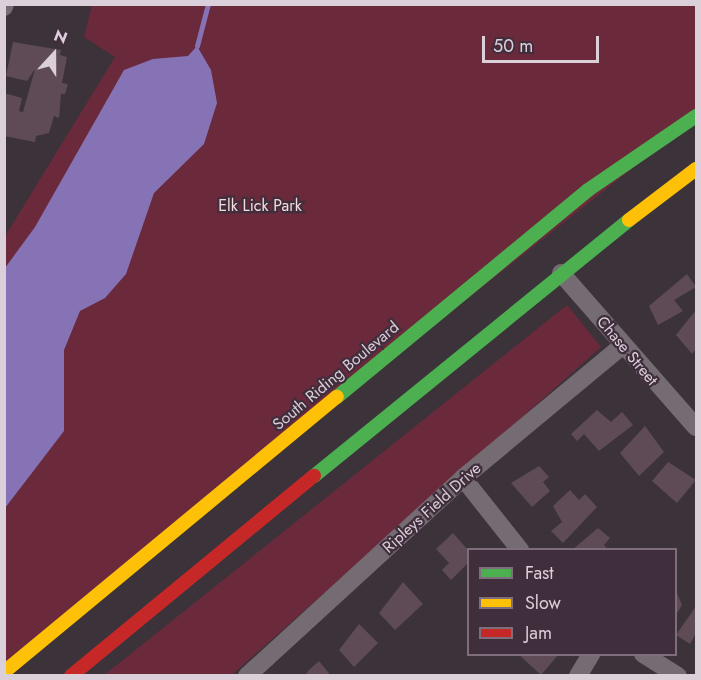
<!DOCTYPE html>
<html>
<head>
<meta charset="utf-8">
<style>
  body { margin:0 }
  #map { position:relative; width:701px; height:680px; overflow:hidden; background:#3c323a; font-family:Jost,sans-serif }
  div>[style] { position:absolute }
  .green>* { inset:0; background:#6b2a3b }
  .water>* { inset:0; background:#8673b6 }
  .stream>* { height:4.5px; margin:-2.25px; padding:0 2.25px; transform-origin:2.25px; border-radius:2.25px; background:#8673b6 }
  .building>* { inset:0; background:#5e4b56 }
  .street>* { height:18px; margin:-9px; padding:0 9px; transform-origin:9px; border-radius:9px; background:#746c72 }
  .fast>* { height:14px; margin:-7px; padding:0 7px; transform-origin:7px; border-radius:7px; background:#4caf50 }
  .slow>* { height:14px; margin:-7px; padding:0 7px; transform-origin:7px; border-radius:7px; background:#ffc107 }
  .jam>* { height:14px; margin:-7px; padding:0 7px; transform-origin:7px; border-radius:7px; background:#c62828 }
  span { translate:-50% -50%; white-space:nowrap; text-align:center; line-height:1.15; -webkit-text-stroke:4.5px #402e3d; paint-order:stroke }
  .park-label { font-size:16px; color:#f4dbde }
  .street-label { font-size:16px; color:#dbcfd9 }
  .frame { position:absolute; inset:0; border:6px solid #dbcfd9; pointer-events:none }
  .legend { position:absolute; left:467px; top:548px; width:210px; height:108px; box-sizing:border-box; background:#402e3d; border:2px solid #7e6e7b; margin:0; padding:8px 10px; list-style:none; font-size:18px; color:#dbcfd9 }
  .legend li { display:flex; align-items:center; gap:12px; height:30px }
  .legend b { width:30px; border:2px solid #7e6e7b }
  .north { position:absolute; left:24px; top:24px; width:60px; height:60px; -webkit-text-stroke:4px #402e3d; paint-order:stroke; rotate:21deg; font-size:16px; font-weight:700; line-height:24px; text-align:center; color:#dbcfd9 }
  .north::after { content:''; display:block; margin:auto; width:21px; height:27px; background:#dbcfd9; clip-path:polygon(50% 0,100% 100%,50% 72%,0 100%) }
  .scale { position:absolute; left:482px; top:36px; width:117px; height:27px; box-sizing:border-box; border:3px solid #dbcfd9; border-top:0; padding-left:8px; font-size:18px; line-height:21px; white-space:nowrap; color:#dbcfd9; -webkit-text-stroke:4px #402e3d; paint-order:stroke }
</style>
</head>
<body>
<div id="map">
  <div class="green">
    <i style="clip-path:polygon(92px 5px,696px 5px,696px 118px,5px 664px,4px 238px,115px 57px,84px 37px)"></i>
    <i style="clip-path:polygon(567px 305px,601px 347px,233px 674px,103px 676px)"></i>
  </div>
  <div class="water">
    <i style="clip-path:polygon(197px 46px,211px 70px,217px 103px,204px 144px,154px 193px,126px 274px,105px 298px,80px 311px,64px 350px,64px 431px,5px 508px,5px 268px,35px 227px,124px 70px,153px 59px,188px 56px)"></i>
  </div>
  <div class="stream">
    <i style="left:197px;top:46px;width:43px;rotate:-75.3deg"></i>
  </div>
  <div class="building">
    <i style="clip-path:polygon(13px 42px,61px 50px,60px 55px,67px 57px,62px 83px,68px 84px,65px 94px,61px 94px,59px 118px,54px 116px,49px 133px,36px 136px,35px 142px,4px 136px,4px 93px,22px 98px,19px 111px,23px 112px,35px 69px,27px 81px,6px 76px)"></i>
    <i style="clip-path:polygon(687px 274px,696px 287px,674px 300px,683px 311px,658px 325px,649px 306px)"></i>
    <i style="clip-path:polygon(696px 310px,696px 349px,692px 354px,676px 335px)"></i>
    <i style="clip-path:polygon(597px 410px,611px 422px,622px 412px,633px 425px,599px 451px,584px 434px,577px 441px,571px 434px)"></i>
    <i style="clip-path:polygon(645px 426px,664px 452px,639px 476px,620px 453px)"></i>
    <i style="clip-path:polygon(668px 462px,696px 480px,677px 503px,652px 481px)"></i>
    <i style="clip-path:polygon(539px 466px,549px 477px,543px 482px,550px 491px,532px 507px,511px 483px)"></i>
    <i style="clip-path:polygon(570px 490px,579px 500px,585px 494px,597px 507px,563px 543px,551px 531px,562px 522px,553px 506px)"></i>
    <i style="clip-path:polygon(598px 528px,610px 538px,604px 545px,608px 550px,572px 550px)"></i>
    <i style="clip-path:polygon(453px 533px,468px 550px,468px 563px,451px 580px,442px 570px,449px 563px,436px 549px)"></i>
    <i style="clip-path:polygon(403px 582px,423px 604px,395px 630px,379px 613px)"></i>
    <i style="clip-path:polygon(676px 591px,682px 605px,676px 615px)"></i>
    <i style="clip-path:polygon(696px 606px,696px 633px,690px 644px,676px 635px)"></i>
    <i style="clip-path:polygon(359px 624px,378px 643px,354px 667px,339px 650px)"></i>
    <i style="clip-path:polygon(518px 654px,559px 654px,541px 675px)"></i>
    <i style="clip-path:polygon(319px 661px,331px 676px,305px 676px,309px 670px)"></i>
  </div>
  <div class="street">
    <i style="left:4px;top:7px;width:3px;rotate:-72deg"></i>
    <i style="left:561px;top:273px;width:205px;rotate:48.8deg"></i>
    <i style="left:463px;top:478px;width:92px;rotate:51.6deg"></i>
    <i style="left:643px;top:654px;width:41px;rotate:32.2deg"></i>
    <i style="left:247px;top:676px;width:293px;rotate:-42.5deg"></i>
    <i style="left:463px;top:478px;width:208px;rotate:-39.7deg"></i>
    <i style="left:578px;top:676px;width:26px;rotate:-59deg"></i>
  </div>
  <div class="fast">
    <i style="left:337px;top:397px;width:325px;rotate:-39.5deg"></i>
    <i style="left:588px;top:190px;width:131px;rotate:-34.4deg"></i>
    <i style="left:314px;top:476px;width:406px;rotate:-39.1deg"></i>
  </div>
  <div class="slow">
    <i style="left:629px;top:220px;width:84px;rotate:-37.3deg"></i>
    <i style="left:4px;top:672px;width:432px;rotate:-39.6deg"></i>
  </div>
  <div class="jam">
    <i style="left:71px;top:676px;width:315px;rotate:-39.5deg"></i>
  </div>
  <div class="park-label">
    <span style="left:260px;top:206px">Elk Lick Park</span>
  </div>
  <div class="street-label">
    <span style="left:627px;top:351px;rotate:50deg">Chase Street</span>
    <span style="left:336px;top:376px;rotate:-40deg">South Riding Boulevard</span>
    <span style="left:432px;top:508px;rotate:-42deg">Ripleys Field Drive</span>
  </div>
  <div class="frame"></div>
  <ul class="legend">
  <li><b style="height:8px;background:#4caf50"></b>Fast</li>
  <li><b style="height:8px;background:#ffc107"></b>Slow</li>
  <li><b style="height:8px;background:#c62828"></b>Jam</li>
  </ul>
  <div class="north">N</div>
  <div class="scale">50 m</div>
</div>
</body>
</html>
